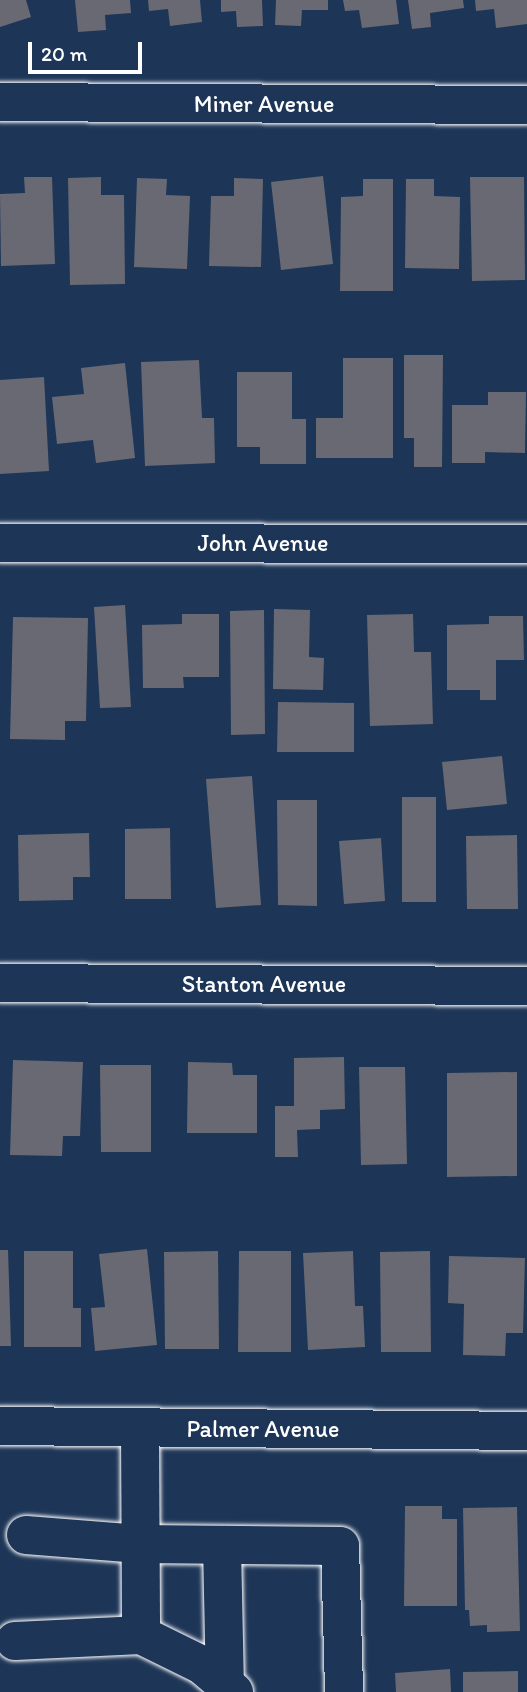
<!DOCTYPE html>
<html>
<head>
<meta charset="utf-8">
<style>
  body { margin:0 }
  #map { position:relative; width:527px; height:1692px; overflow:hidden; background:#1d3557; font-family:Itim,sans-serif }
  div>[style] { position:absolute }
  .building>* { inset:0; background:#696973 }
  .roads { filter:drop-shadow(0 0 2px #fff) drop-shadow(0 0 2px #fff) }
  .minor>* { height:38px; margin:-19px; padding:0 19px; transform-origin:19px; border-radius:19px; background:#1d3557 }
  span { translate:-50% -50%; white-space:nowrap; text-align:center; line-height:1.15; -webkit-text-stroke:5px #1d3557; paint-order:stroke }
  .street-label { font-size:24px; color:#fff }
  .scale { position:absolute; left:28px; top:42px; width:114px; height:32px; box-sizing:border-box; border:4px solid #fff; border-top:0; padding-left:9px; font-size:21px; line-height:24px; white-space:nowrap; color:#fff; -webkit-text-stroke:5px #1d3557; paint-order:stroke }
</style>
</head>
<body>
<div id="map">
  <div class="building">
    <i style="clip-path:polygon(0 0,26px 0,31px 17px,0 27px)"></i>
    <i style="clip-path:polygon(75px 0,130px 0,131px 13px,105px 15px,106px 30px,78px 32px)"></i>
    <i style="clip-path:polygon(148px 0,200px 0,202px 22px,170px 26px,168px 9px,149px 11px)"></i>
    <i style="clip-path:polygon(221px 0,262px 0,263px 26px,237px 27px,236px 11px,221px 12px)"></i>
    <i style="clip-path:polygon(276px 0,328px 0,328px 10px,302px 10px,301px 26px,275px 25px)"></i>
    <i style="clip-path:polygon(343px 0,396px 0,399px 24px,362px 28px,359px 10px,345px 11px)"></i>
    <i style="clip-path:polygon(408px 0,463px 0,464px 8px,430px 13px,431px 27px,412px 29px)"></i>
    <i style="clip-path:polygon(475px 0,527px 0,527px 24px,496px 28px,494px 9px,476px 11px)"></i>
    <i style="clip-path:polygon(323px 176px,333px 264px,281px 270px,271px 182px)"></i>
    <i style="clip-path:polygon(24px 177px,52px 177px,55px 264px,1px 266px,0 194px,25px 193px)"></i>
    <i style="clip-path:polygon(101px 177px,101px 195px,124px 195px,125px 284px,70px 285px,68px 178px)"></i>
    <i style="clip-path:polygon(470px 177px,524px 177px,525px 280px,472px 281px)"></i>
    <i style="clip-path:polygon(137px 178px,167px 179px,166px 195px,190px 196px,187px 269px,134px 267px)"></i>
    <i style="clip-path:polygon(234px 178px,263px 179px,261px 267px,209px 266px,211px 196px,234px 196px)"></i>
    <i style="clip-path:polygon(363px 179px,393px 179px,393px 291px,340px 291px,341px 197px,363px 196px)"></i>
    <i style="clip-path:polygon(406px 179px,434px 179px,434px 196px,460px 197px,459px 269px,405px 268px)"></i>
    <i style="clip-path:polygon(404px 355px,443px 355px,442px 467px,414px 467px,414px 438px,404px 438px)"></i>
    <i style="clip-path:polygon(343px 358px,393px 358px,393px 458px,316px 458px,316px 418px,343px 418px)"></i>
    <i style="clip-path:polygon(199px 360px,202px 418px,214px 418px,215px 463px,145px 466px,141px 362px)"></i>
    <i style="clip-path:polygon(125px 363px,135px 458px,96px 463px,93px 440px,57px 444px,52px 397px,84px 394px,81px 368px)"></i>
    <i style="clip-path:polygon(237px 372px,292px 372px,292px 419px,306px 419px,306px 464px,260px 464px,260px 447px,237px 447px)"></i>
    <i style="clip-path:polygon(44px 377px,49px 471px,0 474px,0 380px)"></i>
    <i style="clip-path:polygon(488px 392px,526px 392px,525px 453px,485px 452px,485px 463px,452px 463px,452px 405px,488px 405px)"></i>
    <i style="clip-path:polygon(125px 605px,131px 707px,100px 708px,94px 607px)"></i>
    <i style="clip-path:polygon(274px 609px,310px 610px,309px 657px,324px 658px,323px 690px,273px 689px)"></i>
    <i style="clip-path:polygon(264px 610px,265px 734px,231px 735px,230px 611px)"></i>
    <i style="clip-path:polygon(182px 614px,219px 614px,219px 677px,183px 677px,184px 688px,143px 688px,142px 625px,182px 624px)"></i>
    <i style="clip-path:polygon(413px 614px,414px 652px,431px 652px,433px 724px,370px 726px,367px 615px)"></i>
    <i style="clip-path:polygon(489px 616px,523px 616px,524px 660px,496px 660px,496px 700px,480px 700px,480px 690px,447px 690px,447px 625px,489px 624px)"></i>
    <i style="clip-path:polygon(13px 617px,88px 618px,86px 721px,65px 721px,65px 740px,10px 739px)"></i>
    <i style="clip-path:polygon(278px 702px,354px 703px,354px 752px,277px 752px)"></i>
    <i style="clip-path:polygon(502px 756px,507px 804px,447px 810px,442px 762px)"></i>
    <i style="clip-path:polygon(252px 776px,261px 905px,216px 908px,206px 779px)"></i>
    <i style="clip-path:polygon(402px 797px,436px 797px,436px 902px,402px 902px)"></i>
    <i style="clip-path:polygon(277px 800px,317px 800px,317px 906px,278px 905px)"></i>
    <i style="clip-path:polygon(170px 828px,171px 899px,125px 899px,125px 829px)"></i>
    <i style="clip-path:polygon(89px 833px,90px 877px,73px 877px,73px 900px,19px 901px,18px 835px)"></i>
    <i style="clip-path:polygon(517px 835px,518px 909px,467px 909px,466px 836px)"></i>
    <i style="clip-path:polygon(381px 838px,385px 901px,344px 904px,339px 841px)"></i>
    <i style="clip-path:polygon(344px 1057px,345px 1109px,320px 1110px,320px 1129px,297px 1130px,298px 1157px,275px 1157px,275px 1106px,294px 1106px,294px 1058px)"></i>
    <i style="clip-path:polygon(13px 1060px,83px 1062px,80px 1136px,63px 1136px,62px 1156px,10px 1155px)"></i>
    <i style="clip-path:polygon(188px 1062px,232px 1063px,233px 1075px,257px 1075px,257px 1133px,187px 1133px)"></i>
    <i style="clip-path:polygon(100px 1065px,151px 1065px,151px 1152px,101px 1152px)"></i>
    <i style="clip-path:polygon(359px 1067px,405px 1067px,407px 1164px,361px 1165px)"></i>
    <i style="clip-path:polygon(517px 1072px,517px 1176px,447px 1177px,447px 1073px)"></i>
    <i style="clip-path:polygon(147px 1249px,157px 1345px,95px 1351px,91px 1308px,105px 1307px,99px 1254px)"></i>
    <i style="clip-path:polygon(0 1250px,8px 1250px,11px 1346px,0 1346px)"></i>
    <i style="clip-path:polygon(24px 1251px,73px 1251px,73px 1308px,81px 1308px,81px 1347px,24px 1347px)"></i>
    <i style="clip-path:polygon(218px 1251px,219px 1349px,165px 1349px,164px 1252px)"></i>
    <i style="clip-path:polygon(239px 1251px,291px 1251px,291px 1352px,238px 1352px)"></i>
    <i style="clip-path:polygon(353px 1251px,355px 1306px,363px 1306px,365px 1347px,308px 1350px,303px 1253px)"></i>
    <i style="clip-path:polygon(430px 1251px,431px 1352px,381px 1352px,380px 1252px)"></i>
    <i style="clip-path:polygon(449px 1256px,525px 1258px,523px 1333px,506px 1333px,505px 1356px,463px 1355px,464px 1304px,448px 1303px)"></i>
    <i style="clip-path:polygon(405px 1506px,442px 1506px,442px 1519px,457px 1519px,457px 1606px,404px 1606px)"></i>
    <i style="clip-path:polygon(517px 1507px,520px 1631px,487px 1632px,487px 1625px,470px 1626px,469px 1610px,465px 1610px,463px 1508px)"></i>
    <i style="clip-path:polygon(450px 1669px,451px 1692px,396px 1692px,395px 1673px)"></i>
    <i style="clip-path:polygon(518px 1671px,518px 1692px,463px 1692px,463px 1672px)"></i>
  </div>
  <div class="roads">
    <div class="minor">
      <i style="left:0;top:102px;width:527px;rotate:0.33deg"></i>
      <i style="left:0;top:543px;width:527px;rotate:0.11deg"></i>
      <i style="left:0;top:983px;width:527px;rotate:0.33deg"></i>
      <i style="left:0;top:1426px;width:527px;rotate:0.54deg"></i>
      <i style="left:140px;top:1428px;width:207px;rotate:89.7deg"></i>
      <i style="left:141px;top:1635px;width:68px;rotate:26.2deg"></i>
      <i style="left:202px;top:1665px;width:42px;rotate:40.2deg"></i>
      <i style="left:26px;top:1535px;width:114px;rotate:4.5deg"></i>
      <i style="left:140px;top:1544px;width:200px;rotate:0.6deg"></i>
      <i style="left:340px;top:1546px;width:146px;rotate:88.4deg"></i>
      <i style="left:222px;top:1545px;width:140px;rotate:88.8deg"></i>
      <i style="left:15px;top:1641px;width:126px;rotate:-2.7deg"></i>
    </div>
  </div>
  <div class="street-label">
    <span style="left:264px;top:104px">Miner Avenue</span>
    <span style="left:263px;top:543px">John Avenue</span>
    <span style="left:264px;top:984px">Stanton Avenue</span>
    <span style="left:263px;top:1429px">Palmer Avenue</span>
  </div>
  <div class="scale">20 m</div>
</div>
</body>
</html>
